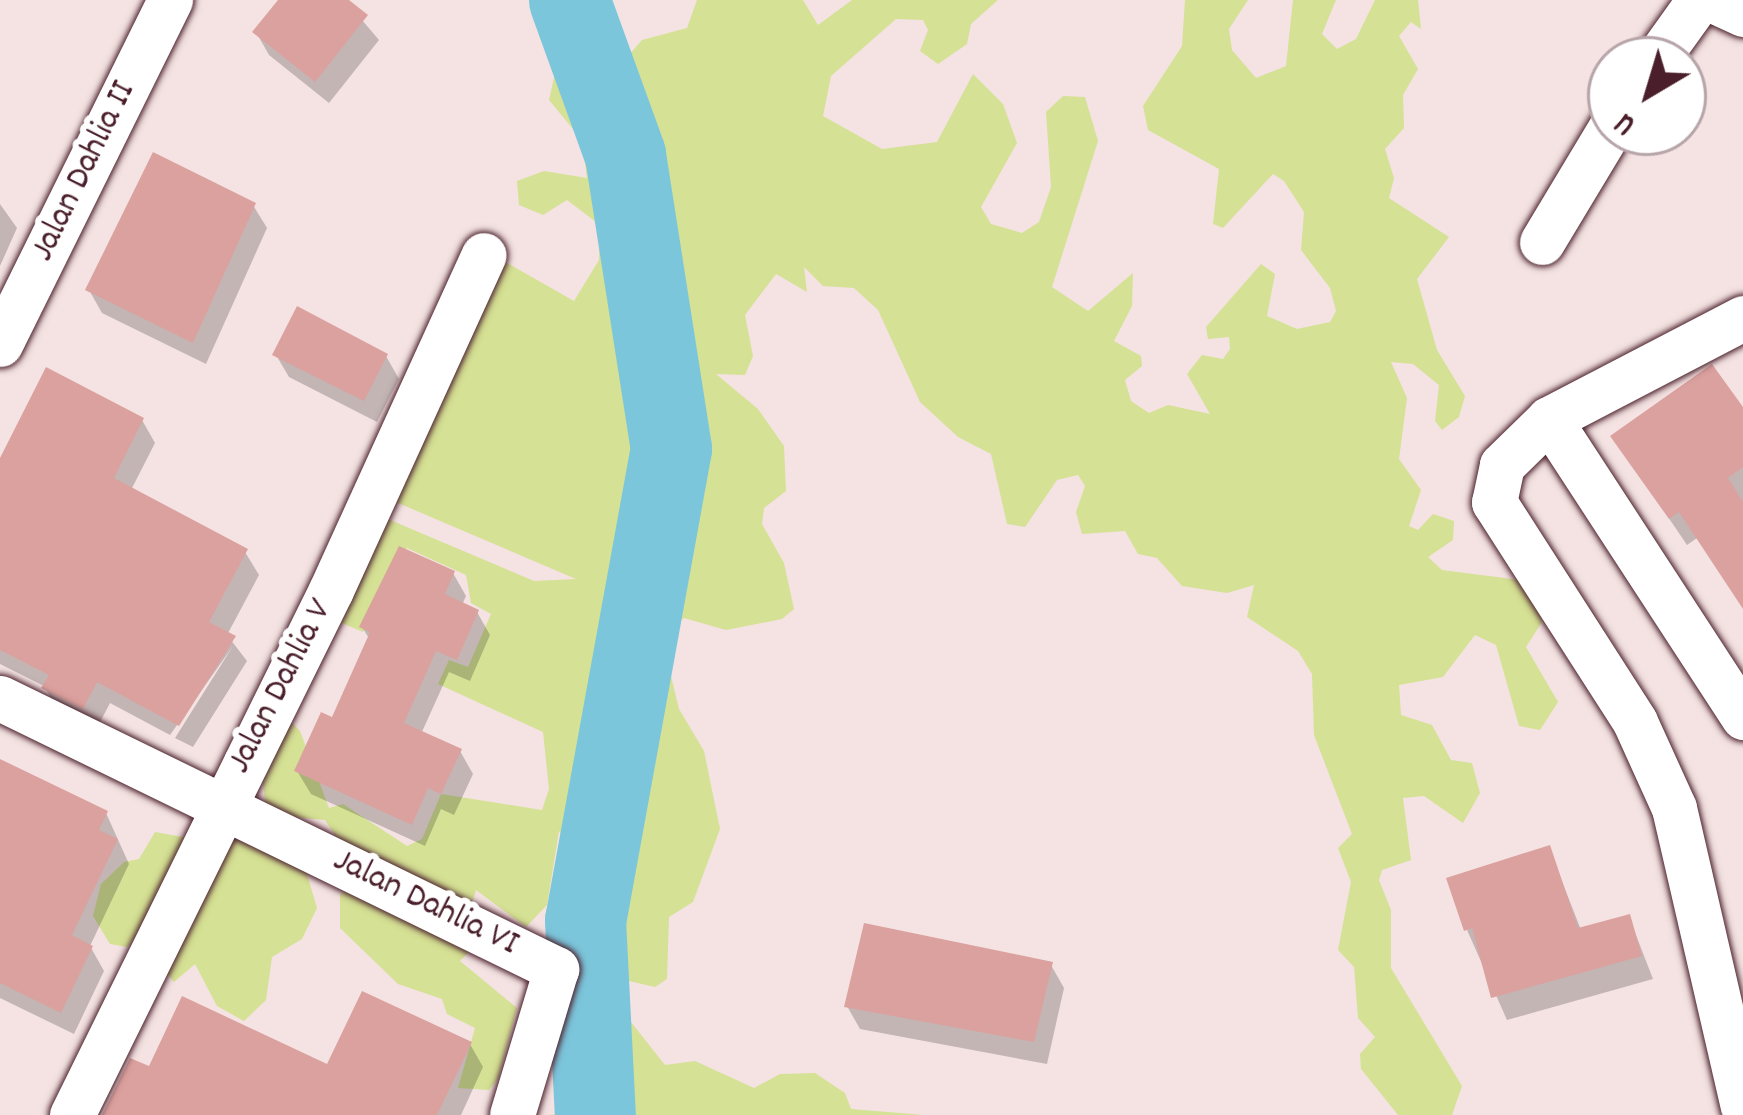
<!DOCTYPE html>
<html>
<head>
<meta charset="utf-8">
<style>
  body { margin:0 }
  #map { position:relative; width:1743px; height:1115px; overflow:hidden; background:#f4e3e2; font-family:Dekko,sans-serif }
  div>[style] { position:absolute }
  .green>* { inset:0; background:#d5e194 }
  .shadow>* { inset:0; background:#0003 }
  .river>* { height:81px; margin:-40.5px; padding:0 40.5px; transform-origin:40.5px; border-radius:40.5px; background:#7cc6dc }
  .building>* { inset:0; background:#dba19e }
  .roads { filter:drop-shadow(0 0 3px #4a1f2b) drop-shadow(0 0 3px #4a1f2b) }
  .street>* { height:45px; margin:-22.5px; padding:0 22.5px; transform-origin:22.5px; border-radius:22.5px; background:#fff }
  span { translate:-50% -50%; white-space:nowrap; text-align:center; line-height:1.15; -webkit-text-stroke:12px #fff; paint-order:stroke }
  .street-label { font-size:36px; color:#4a1f2b }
  .north { position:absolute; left:1587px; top:36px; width:120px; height:120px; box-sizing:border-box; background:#fff; border:3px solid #b7a5aa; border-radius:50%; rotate:218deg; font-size:33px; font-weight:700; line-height:48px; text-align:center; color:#4a1f2b }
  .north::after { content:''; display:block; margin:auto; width:42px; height:54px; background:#4a1f2b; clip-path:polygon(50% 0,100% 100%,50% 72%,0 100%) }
</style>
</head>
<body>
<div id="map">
  <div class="green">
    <i style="clip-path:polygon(697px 0,803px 0,818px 25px,852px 0,998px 0,971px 24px,967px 44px,938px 64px,920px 51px,928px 30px,923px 20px,896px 19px,831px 76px,823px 116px,882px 149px,937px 142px,973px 74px,1003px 104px,1017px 143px,981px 207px,991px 224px,1022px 233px,1039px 222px,1051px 187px,1046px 112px,1063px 96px,1085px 97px,1098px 141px,1052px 287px,1088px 311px,1133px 273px,1132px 306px,1114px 341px,1141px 356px,1142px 366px,1125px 380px,1131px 401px,1149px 413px,1168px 405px,1210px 414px,1187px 374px,1202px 355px,1223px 359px,1230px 349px,1229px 337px,1208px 339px,1206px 327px,1261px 264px,1275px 274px,1267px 316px,1297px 329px,1330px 322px,1336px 311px,1330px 288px,1301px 250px,1304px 212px,1284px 181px,1273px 174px,1223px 228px,1213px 224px,1219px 169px,1148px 130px,1143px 106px,1182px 46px,1185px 0,1248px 0,1229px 29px,1232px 50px,1256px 78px,1286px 66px,1293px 0,1336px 0,1322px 34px,1337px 49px,1356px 39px,1375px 0,1418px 0,1421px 29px,1411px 22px,1399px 36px,1418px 69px,1403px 95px,1404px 128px,1385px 149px,1394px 178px,1389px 198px,1449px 237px,1417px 279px,1437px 350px,1465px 396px,1459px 417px,1442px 430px,1435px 421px,1439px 385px,1413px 364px,1391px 362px,1407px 398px,1399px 459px,1421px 490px,1409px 526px,1418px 530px,1433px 514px,1454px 521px,1453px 540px,1428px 557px,1442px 570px,1528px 581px,1542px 622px,1526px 647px,1558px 702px,1540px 730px,1519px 726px,1496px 645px,1475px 635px,1443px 677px,1399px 685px,1401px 715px,1432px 725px,1451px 760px,1472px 763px,1480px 793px,1463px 823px,1424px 796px,1403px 798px,1411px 860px,1382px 870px,1379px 880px,1391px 910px,1391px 968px,1462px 1086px,1452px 1115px,1398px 1115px,1361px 1069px,1360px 1054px,1375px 1037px,1358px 1018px,1354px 967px,1338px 950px,1351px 882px,1338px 848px,1352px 834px,1314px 735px,1312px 674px,1298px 651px,1247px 617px,1254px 585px,1227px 593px,1182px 586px,1157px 558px,1138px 554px,1125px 531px,1082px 534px,1076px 512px,1085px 486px,1078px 475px,1057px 480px,1025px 527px,1007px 524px,991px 454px,958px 437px,920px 402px,878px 310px,854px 288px,823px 286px,804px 267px,807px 292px,776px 274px,745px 315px,753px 356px,745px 375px,716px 374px,758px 409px,784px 446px,786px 491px,764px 508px,762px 524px,784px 563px,794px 609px,782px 619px,726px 630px,684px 618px,661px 635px,679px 709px,704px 751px,720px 829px,693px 902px,669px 917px,667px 979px,655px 987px,629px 981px,594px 944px,568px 934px,559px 880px,567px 841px,559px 831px,547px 905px,526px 927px,476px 890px,468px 916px,481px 940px,460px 961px,517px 1008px,498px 1079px,489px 1090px,458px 1088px,475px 1028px,447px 1014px,442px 999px,398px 984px,340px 928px,340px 894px,381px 876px,344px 849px,325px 820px,279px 816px,266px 806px,261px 771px,280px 711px,300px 731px,329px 808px,343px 804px,407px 846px,422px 839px,441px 794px,542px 810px,549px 789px,543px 732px,438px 684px,449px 660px,468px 667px,491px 614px,471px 603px,466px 575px,407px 548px,363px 632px,335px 620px,376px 514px,534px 581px,576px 579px,384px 497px,493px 255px,574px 301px,599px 260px,600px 225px,567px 200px,543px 215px,519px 205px,517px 181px,544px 171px,587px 178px,582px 140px,549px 100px,557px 64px,619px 89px,625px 135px,646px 158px,653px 185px,660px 153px,629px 117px,628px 56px,642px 40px,687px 28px)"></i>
    <i style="clip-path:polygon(222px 824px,301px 854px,317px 908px,302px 939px,272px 957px,266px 1000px,244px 1021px,217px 1006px,195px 964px,174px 982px,163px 969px,170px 908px,127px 947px,110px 944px,93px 916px,101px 884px,124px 862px,139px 859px,155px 832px,183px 837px,192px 861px)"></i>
    <i style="clip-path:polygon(607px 1007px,623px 1012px,665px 1065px,695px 1061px,754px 1088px,780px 1074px,815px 1073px,845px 1093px,851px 1109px,924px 1115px,548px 1115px,585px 1111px,589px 1097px,561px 1031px,576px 1025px,599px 1033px)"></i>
  </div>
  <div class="shadow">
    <i style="clip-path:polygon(281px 0,345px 0,379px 40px,329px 103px,269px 55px,256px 32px)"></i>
    <i style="clip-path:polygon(0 204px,17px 228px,0 266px)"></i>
    <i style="clip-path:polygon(253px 205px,267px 228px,206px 364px,102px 313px,89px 290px)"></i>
    <i style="clip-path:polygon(276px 355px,386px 356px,399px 379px,377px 422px,289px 377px)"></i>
    <i style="clip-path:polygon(1743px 412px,1743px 607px,1697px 538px,1687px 545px,1614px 437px)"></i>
    <i style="clip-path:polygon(142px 420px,155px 443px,131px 490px,245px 552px,259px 575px,227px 635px,247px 661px,193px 747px,175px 738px,233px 646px,170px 735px,110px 703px,96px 730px,58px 711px,44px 686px,0 664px,0 464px)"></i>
    <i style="clip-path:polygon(453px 573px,466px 596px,462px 605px,477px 612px,490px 635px,470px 681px,449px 672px,421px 734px,460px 751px,473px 774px,454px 815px,441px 809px,425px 846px,311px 794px,297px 771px,333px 721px,370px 640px,362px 627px)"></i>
    <i style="clip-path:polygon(0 773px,106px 813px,129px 864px,90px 946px,104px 971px,74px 1034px,0 998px)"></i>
    <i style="clip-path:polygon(1549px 848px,1581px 930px,1629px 917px,1653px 979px,1507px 1020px,1467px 930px)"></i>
    <i style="clip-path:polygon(1051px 965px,1064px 988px,1047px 1064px,860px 1029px,847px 1006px)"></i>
    <i style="clip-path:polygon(470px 1044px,483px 1067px,461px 1115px,105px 1115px,150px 1070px,328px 1068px)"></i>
  </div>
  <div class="river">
    <i style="left:569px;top:0;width:165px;rotate:70.1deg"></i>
    <i style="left:625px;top:155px;width:297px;rotate:81.1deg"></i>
    <i style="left:671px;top:448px;width:480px;rotate:100.3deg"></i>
    <i style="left:585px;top:920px;width:195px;rotate:87.1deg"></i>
  </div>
  <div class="building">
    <i style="clip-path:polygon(278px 0,349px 0,368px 15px,315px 82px,252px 32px)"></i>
    <i style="clip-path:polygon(153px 152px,256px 203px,193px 343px,85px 290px)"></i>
    <i style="clip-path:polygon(297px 306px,388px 354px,364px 401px,272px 355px)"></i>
    <i style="clip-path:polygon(1712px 364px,1743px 407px,1743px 467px,1728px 478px,1743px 502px,1743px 609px,1679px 512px,1669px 519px,1610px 436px)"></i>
    <i style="clip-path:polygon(46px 367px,144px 418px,114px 478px,248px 549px,209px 622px,236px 636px,179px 726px,97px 682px,83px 709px,41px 688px,49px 675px,0 650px,0 458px)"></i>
    <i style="clip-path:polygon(399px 546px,455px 571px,445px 594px,479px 610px,457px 660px,436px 651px,404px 723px,462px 749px,441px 794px,428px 788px,412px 825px,294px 771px,321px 712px,332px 717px,370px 632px,359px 627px)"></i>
    <i style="clip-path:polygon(0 759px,108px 811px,99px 830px,118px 839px,72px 935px,93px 946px,61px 1013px,0 983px)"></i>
    <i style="clip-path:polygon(1550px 845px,1578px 928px,1630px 914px,1642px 956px,1491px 998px,1472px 928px,1464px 931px,1446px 878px)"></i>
    <i style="clip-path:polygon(864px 923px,1053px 962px,1034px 1042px,844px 1007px)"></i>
    <i style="clip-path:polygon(362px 991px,472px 1042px,437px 1115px,102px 1115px,130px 1058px,149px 1066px,182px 996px,327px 1064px)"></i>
  </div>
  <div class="roads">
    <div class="street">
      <i style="left:1713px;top:0;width:33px;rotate:25deg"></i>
      <i style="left:1656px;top:60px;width:74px;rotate:-54.4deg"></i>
      <i style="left:1542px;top:242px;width:134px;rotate:-59deg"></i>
      <i style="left:1743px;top:318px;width:219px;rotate:152.5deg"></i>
      <i style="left:1549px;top:419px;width:66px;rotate:135.6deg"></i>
      <i style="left:1502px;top:465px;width:38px;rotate:102deg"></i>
      <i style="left:1494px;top:502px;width:261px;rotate:57.3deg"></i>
      <i style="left:1635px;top:722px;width:94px;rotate:65.6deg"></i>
      <i style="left:1674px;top:808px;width:306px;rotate:77deg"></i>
      <i style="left:0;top:344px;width:384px;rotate:-63.7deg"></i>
      <i style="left:1549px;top:419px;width:356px;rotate:56.9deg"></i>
      <i style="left:0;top:698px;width:619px;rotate:25.99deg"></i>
      <i style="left:556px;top:969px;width:152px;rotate:106.8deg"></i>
      <i style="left:72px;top:1115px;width:585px;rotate:-63.74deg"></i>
      <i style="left:331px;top:590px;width:368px;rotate:-65.5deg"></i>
    </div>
  </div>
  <div class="street-label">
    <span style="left:85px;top:172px;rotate:-64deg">Jalan Dahlia II</span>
    <span style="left:282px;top:687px;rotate:-63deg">Jalan Dahlia V</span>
    <span style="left:425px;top:904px;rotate:26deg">Jalan Dahlia VI</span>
  </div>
  <div class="north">U</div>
</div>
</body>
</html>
